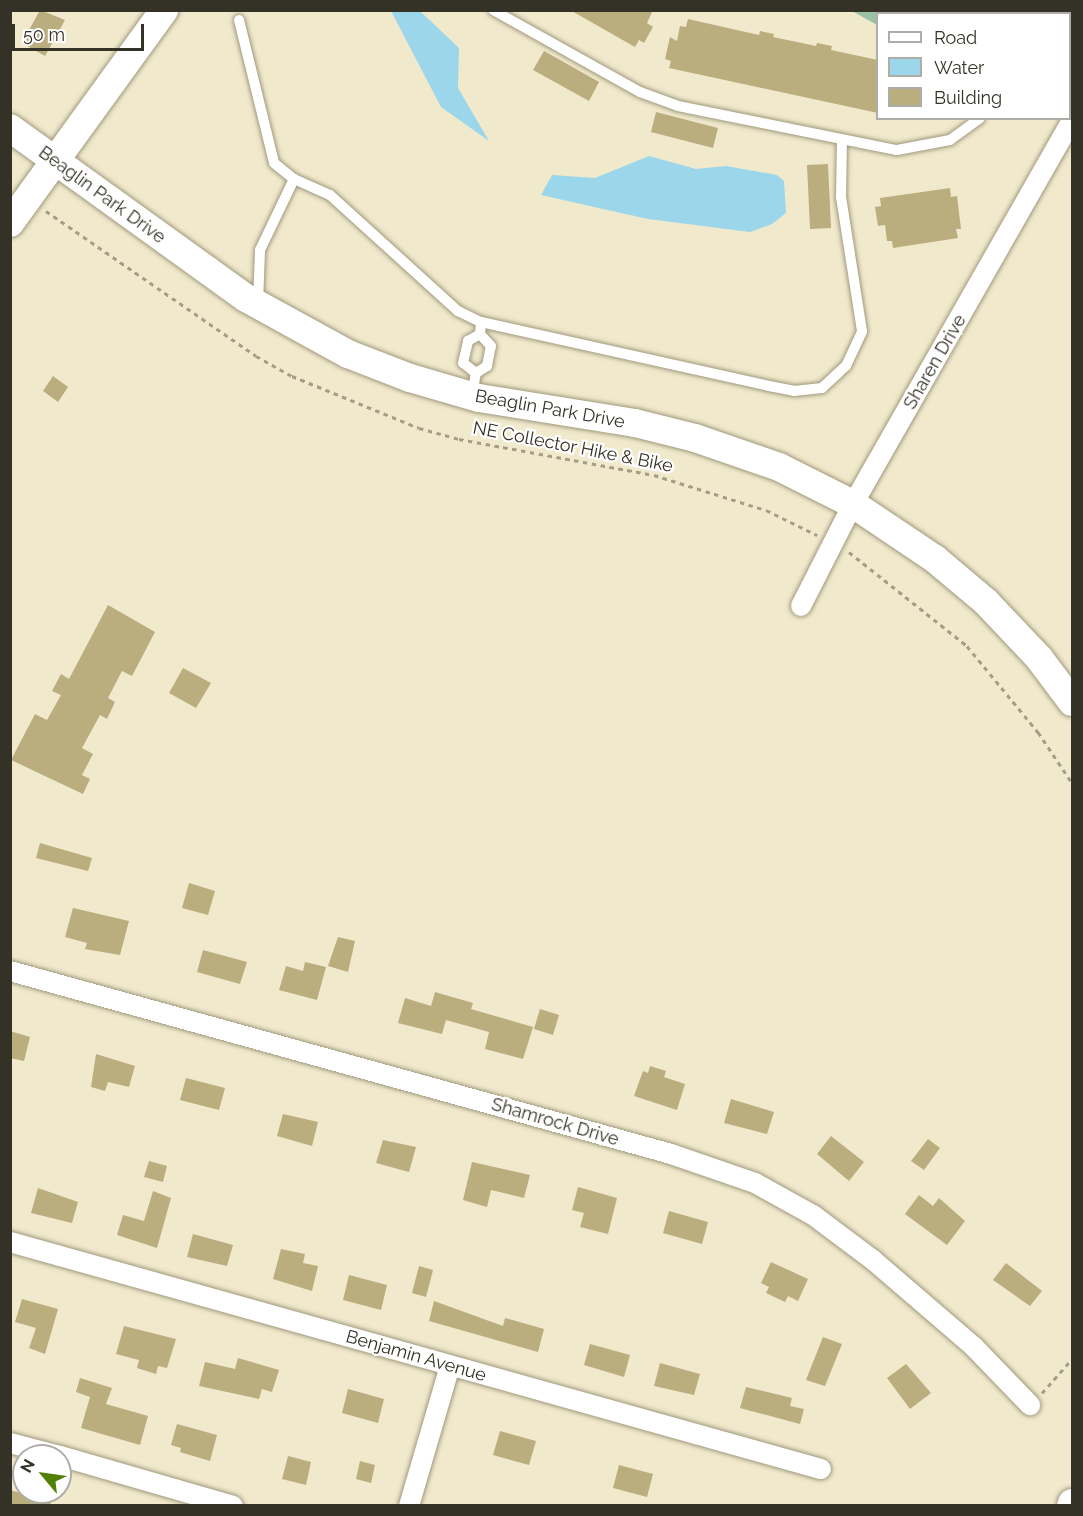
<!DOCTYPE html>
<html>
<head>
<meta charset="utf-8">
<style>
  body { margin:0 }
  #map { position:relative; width:1083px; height:1516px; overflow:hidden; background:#f1e9cc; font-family:Raleway,sans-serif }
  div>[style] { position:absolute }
  .green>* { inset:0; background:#9bc2a5 }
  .water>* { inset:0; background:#9cd6ea }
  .building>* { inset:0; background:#baad7e }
  .path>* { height:3px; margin-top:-1.5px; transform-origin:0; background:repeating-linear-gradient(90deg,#a49e89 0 4.5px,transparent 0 9px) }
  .roads { filter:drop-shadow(0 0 2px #a0997d) drop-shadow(0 0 2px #a0997d) }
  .service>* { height:10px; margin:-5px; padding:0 5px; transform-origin:5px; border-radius:5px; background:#fff }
  .minor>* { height:20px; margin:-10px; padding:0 10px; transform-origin:10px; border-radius:10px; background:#fff }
  .secondary>* { height:28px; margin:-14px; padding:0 14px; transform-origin:14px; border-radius:14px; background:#fff }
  span { translate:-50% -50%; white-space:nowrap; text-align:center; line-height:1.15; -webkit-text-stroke:4.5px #fff; paint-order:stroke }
  .street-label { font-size:18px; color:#343126 }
  .frame { position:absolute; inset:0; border:12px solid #343126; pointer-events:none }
  .legend { position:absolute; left:876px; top:12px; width:195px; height:108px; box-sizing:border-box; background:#fff; border:2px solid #aeada8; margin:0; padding:8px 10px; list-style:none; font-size:18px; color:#343126 }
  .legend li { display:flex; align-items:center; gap:12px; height:30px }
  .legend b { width:30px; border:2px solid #aeada8 }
  .north { position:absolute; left:12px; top:1444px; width:60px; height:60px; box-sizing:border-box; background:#fff; border:2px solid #aeada8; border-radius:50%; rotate:299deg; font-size:16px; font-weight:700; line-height:24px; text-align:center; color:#343126 }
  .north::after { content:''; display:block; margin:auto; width:21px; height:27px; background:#527f07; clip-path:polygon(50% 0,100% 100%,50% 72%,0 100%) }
  .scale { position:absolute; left:12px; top:24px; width:132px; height:27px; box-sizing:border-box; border:3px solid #343126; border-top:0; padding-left:8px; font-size:18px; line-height:21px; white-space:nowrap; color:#343126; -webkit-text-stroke:4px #fff; paint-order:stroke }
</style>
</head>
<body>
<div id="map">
  <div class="green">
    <i style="clip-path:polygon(852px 11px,910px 11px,878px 14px,877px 25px)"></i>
  </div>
  <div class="water">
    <i style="clip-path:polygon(391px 11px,420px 11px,459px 48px,458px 88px,489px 141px,441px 107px)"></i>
    <i style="clip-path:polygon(649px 156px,696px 169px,726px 166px,777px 175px,784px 181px,786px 213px,772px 224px,750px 232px,648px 219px,541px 195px,552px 175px,595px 178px)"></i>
  </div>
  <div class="building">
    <i style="clip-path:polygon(40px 10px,65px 20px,45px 56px,22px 43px)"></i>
    <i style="clip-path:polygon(570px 10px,653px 10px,647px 23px,653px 27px,644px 43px,639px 40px,635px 47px)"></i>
    <i style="clip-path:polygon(688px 19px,759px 35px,760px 31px,774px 34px,773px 37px,816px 46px,817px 43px,832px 46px,831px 50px,878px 60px,878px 113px,669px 68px,671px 61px,665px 59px,670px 37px,677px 41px,680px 26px,686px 27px)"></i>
    <i style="clip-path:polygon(544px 51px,599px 82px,589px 101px,533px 70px)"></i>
    <i style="clip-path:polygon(656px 112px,718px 128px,713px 148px,651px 132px)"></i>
    <i style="clip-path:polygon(828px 164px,831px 228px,810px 229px,807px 165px)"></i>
    <i style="clip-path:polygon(950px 188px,951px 197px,957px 196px,961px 229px,956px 229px,958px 238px,893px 248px,892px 241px,887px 241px,885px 225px,878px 226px,875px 207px,881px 206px,880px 198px)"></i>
    <i style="clip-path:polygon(53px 376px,68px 387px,58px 402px,43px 391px)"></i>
    <i style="clip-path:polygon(108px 605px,155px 632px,132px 676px,122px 671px,108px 698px,115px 702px,107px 719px,100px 715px,82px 748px,93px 754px,82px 775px,90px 779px,83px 794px,11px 760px,35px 714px,47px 720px,61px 695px,52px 691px,61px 674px,69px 679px)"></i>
    <i style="clip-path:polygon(183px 668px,211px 683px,196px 708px,169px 693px)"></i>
    <i style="clip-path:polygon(40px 843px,92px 858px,88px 871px,36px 858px)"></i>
    <i style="clip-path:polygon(189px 883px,215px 891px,208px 915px,182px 908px)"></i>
    <i style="clip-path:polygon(73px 908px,129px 921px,120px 955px,85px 949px,87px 943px,65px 937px)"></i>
    <i style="clip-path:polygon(338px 937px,355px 941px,348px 972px,328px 966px)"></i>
    <i style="clip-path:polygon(203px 950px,247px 962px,240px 984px,197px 972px)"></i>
    <i style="clip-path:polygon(305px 962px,326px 967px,317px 1000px,279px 990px,286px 966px,303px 971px)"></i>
    <i style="clip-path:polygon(435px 992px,473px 1003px,471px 1009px,533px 1027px,523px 1059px,485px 1049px,489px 1032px,446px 1020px,442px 1034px,398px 1023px,405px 998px,431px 1006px)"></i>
    <i style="clip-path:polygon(540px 1009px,559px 1015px,553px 1035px,534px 1029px)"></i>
    <i style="clip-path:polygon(10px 1031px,30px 1037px,24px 1061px,10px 1058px)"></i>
    <i style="clip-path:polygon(96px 1054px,135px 1066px,129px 1087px,108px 1082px,105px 1091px,91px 1087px)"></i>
    <i style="clip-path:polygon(650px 1066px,666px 1071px,664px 1077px,685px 1084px,677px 1110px,634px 1096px,643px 1071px,648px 1073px)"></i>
    <i style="clip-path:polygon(186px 1078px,225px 1088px,219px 1110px,180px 1100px)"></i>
    <i style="clip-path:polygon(731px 1099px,774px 1112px,767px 1134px,724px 1123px)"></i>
    <i style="clip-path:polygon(283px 1114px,318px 1122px,312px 1146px,277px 1136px)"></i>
    <i style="clip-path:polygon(831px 1136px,864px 1162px,849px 1181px,817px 1154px)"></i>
    <i style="clip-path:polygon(928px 1139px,940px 1148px,924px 1170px,911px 1161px)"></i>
    <i style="clip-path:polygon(383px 1140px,416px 1147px,409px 1172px,376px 1163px)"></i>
    <i style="clip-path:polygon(149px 1161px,167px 1166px,163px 1182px,144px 1177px)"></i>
    <i style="clip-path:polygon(472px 1162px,530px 1175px,524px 1198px,491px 1190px,487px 1207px,463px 1200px)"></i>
    <i style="clip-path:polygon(578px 1187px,617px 1198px,608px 1234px,580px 1227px,584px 1213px,572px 1210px)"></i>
    <i style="clip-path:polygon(38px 1188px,78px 1202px,72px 1223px,31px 1213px)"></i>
    <i style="clip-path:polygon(153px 1191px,171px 1198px,157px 1248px,117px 1235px,123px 1215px,144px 1221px)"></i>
    <i style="clip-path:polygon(919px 1195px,933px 1206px,939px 1198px,965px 1221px,947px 1245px,905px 1214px)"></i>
    <i style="clip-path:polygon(669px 1211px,708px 1222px,702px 1244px,663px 1233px)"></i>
    <i style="clip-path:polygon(193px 1234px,233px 1245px,227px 1266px,187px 1257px)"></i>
    <i style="clip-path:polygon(281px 1249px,305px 1254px,303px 1263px,318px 1266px,312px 1291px,273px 1279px)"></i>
    <i style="clip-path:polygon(771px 1262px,808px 1279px,798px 1301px,788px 1296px,785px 1302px,766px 1293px,769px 1287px,761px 1283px)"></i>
    <i style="clip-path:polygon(1006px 1263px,1042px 1291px,1030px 1306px,993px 1280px)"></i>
    <i style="clip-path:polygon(419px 1266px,433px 1270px,426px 1297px,412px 1293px)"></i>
    <i style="clip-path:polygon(349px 1275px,387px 1285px,381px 1310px,343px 1300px)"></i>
    <i style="clip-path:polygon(22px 1299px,58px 1309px,45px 1354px,29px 1348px,36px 1328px,15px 1322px)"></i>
    <i style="clip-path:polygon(434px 1301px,503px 1326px,505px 1318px,544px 1329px,538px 1352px,429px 1321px)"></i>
    <i style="clip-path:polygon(124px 1326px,176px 1339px,167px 1368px,158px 1366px,156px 1374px,137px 1368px,139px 1360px,116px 1354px)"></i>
    <i style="clip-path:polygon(823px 1337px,842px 1344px,825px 1386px,806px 1380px)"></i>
    <i style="clip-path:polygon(590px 1344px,630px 1355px,624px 1377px,584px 1365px)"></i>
    <i style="clip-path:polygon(238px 1358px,279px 1370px,272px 1392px,262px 1389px,259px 1399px,199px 1386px,205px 1362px,235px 1369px)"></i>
    <i style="clip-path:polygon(660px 1363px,700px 1374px,694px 1395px,654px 1386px)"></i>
    <i style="clip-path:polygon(906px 1364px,931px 1393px,910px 1409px,887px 1378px)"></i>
    <i style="clip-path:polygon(80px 1378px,112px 1388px,106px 1404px,148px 1416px,140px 1445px,81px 1428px,90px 1397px,76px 1392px)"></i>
    <i style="clip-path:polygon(746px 1387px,792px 1398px,790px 1406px,804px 1409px,800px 1424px,740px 1408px)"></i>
    <i style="clip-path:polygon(348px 1389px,384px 1399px,378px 1423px,342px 1413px)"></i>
    <i style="clip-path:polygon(177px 1424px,217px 1435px,210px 1461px,180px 1452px,181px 1448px,171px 1445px)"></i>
    <i style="clip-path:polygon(500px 1431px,536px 1441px,529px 1465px,493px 1455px)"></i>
    <i style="clip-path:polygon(288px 1456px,311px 1462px,306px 1485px,282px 1479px)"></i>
    <i style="clip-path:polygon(360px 1461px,375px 1465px,371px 1483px,356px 1479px)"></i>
    <i style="clip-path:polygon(619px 1465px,653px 1474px,647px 1497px,613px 1488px)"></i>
    <i style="clip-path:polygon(10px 1490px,51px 1501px,50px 1506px,10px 1506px)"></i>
  </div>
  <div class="path">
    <i style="left:46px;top:211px;width:255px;rotate:34.6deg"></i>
    <i style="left:256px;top:356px;width:41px;rotate:29.1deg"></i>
    <i style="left:292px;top:376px;width:137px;rotate:22.3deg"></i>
    <i style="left:419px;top:428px;width:41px;rotate:15.4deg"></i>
    <i style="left:459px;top:439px;width:198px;rotate:10.5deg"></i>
    <i style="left:654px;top:475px;width:117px;rotate:17.4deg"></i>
    <i style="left:766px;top:510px;width:57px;rotate:26.1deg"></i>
    <i style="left:849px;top:552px;width:151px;rotate:38.5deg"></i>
    <i style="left:967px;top:646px;width:112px;rotate:50.5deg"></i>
    <i style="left:1038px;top:732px;width:61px;rotate:56.3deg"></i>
    <i style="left:1042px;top:1393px;width:45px;rotate:-48.6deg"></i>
  </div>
  <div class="roads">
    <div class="service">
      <i style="left:493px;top:10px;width:168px;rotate:29.2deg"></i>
      <i style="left:640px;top:92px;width:40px;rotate:20.2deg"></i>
      <i style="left:678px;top:106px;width:223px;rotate:11.4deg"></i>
      <i style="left:897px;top:150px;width:54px;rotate:-10.7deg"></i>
      <i style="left:950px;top:140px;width:37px;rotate:-36deg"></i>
      <i style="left:1039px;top:14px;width:4px;rotate:-76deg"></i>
      <i style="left:239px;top:20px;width:147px;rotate:76.2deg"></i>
      <i style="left:274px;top:163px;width:26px;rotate:39deg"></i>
      <i style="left:294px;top:179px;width:39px;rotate:24deg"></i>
      <i style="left:330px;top:195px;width:173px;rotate:42.2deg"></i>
      <i style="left:458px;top:311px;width:25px;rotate:26deg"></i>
      <i style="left:481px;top:322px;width:295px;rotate:12.5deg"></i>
      <i style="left:769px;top:386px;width:25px;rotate:11deg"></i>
      <i style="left:794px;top:391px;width:28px;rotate:-6deg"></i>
      <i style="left:822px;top:388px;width:33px;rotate:-43deg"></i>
      <i style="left:846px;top:366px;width:38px;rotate:-65deg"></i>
      <i style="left:862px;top:331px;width:136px;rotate:-98.9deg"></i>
      <i style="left:841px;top:197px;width:55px;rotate:-89deg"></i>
      <i style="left:1070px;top:96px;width:3px;rotate:45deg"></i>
      <i style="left:258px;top:303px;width:53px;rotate:-87.8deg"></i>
      <i style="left:260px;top:250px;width:79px;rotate:-64.4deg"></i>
      <i style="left:476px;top:373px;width:16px;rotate:-142deg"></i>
      <i style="left:463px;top:363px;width:23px;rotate:-77deg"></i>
      <i style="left:468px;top:341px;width:14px;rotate:-30deg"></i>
      <i style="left:472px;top:395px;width:22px;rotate:-80deg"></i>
      <i style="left:476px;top:373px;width:13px;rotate:-32deg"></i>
      <i style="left:487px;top:366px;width:20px;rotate:-79deg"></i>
      <i style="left:491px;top:346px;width:16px;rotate:-133deg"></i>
      <i style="left:480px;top:334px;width:12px;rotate:-85deg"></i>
    </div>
    <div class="minor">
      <i style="left:801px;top:606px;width:114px;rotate:-63deg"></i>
      <i style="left:853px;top:504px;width:442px;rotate:-60.3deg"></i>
      <i style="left:10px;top:971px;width:686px;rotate:15.47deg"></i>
      <i style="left:671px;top:1154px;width:89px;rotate:19deg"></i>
      <i style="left:755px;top:1183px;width:66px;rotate:28.9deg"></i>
      <i style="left:813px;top:1215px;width:75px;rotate:36.9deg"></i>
      <i style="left:873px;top:1260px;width:133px;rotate:40.7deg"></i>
      <i style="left:974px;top:1347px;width:81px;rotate:46deg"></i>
      <i style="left:10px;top:1242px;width:842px;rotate:15.64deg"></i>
      <i style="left:10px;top:1443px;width:52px;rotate:14.6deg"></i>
      <i style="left:60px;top:1456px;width:180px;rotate:16.1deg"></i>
      <i style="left:409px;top:1506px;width:146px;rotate:-73.7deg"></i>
    </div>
    <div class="secondary">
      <i style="left:10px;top:128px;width:291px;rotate:35.8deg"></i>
      <i style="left:246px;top:298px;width:116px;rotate:28.8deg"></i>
      <i style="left:348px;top:354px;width:66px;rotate:21.2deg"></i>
      <i style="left:410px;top:378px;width:72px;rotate:16.2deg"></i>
      <i style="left:479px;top:398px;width:158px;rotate:9.1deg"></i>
      <i style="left:635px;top:423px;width:62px;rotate:14deg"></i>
      <i style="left:695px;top:438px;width:89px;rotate:19deg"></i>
      <i style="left:779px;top:467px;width:83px;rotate:26.6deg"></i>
      <i style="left:853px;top:504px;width:99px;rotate:33.9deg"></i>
      <i style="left:935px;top:559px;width:67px;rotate:40.1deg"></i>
      <i style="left:986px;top:602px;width:77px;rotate:46.6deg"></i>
      <i style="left:1039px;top:658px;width:55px;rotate:53.1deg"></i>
      <i style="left:10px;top:223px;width:263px;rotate:-54.1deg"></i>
      <i style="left:1071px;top:1506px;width:3px;rotate:-72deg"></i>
    </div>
  </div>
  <div class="street-label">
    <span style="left:102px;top:195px;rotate:36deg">Beaglin Park Drive</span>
    <span style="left:935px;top:362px;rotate:-60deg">Sharen Drive</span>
    <span style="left:550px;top:409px;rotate:10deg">Beaglin Park Drive</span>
    <span style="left:573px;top:447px;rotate:11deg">NE Collector Hike &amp; Bike</span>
    <span style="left:555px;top:1122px;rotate:16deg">Shamrock Drive</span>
    <span style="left:416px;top:1356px;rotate:16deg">Benjamin Avenue</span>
  </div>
  <div class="frame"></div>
  <ul class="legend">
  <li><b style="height:8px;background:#fff"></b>Road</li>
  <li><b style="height:16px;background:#9cd6ea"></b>Water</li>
  <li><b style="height:16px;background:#baad7e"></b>Building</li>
  </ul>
  <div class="north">N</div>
  <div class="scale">50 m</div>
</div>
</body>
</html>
